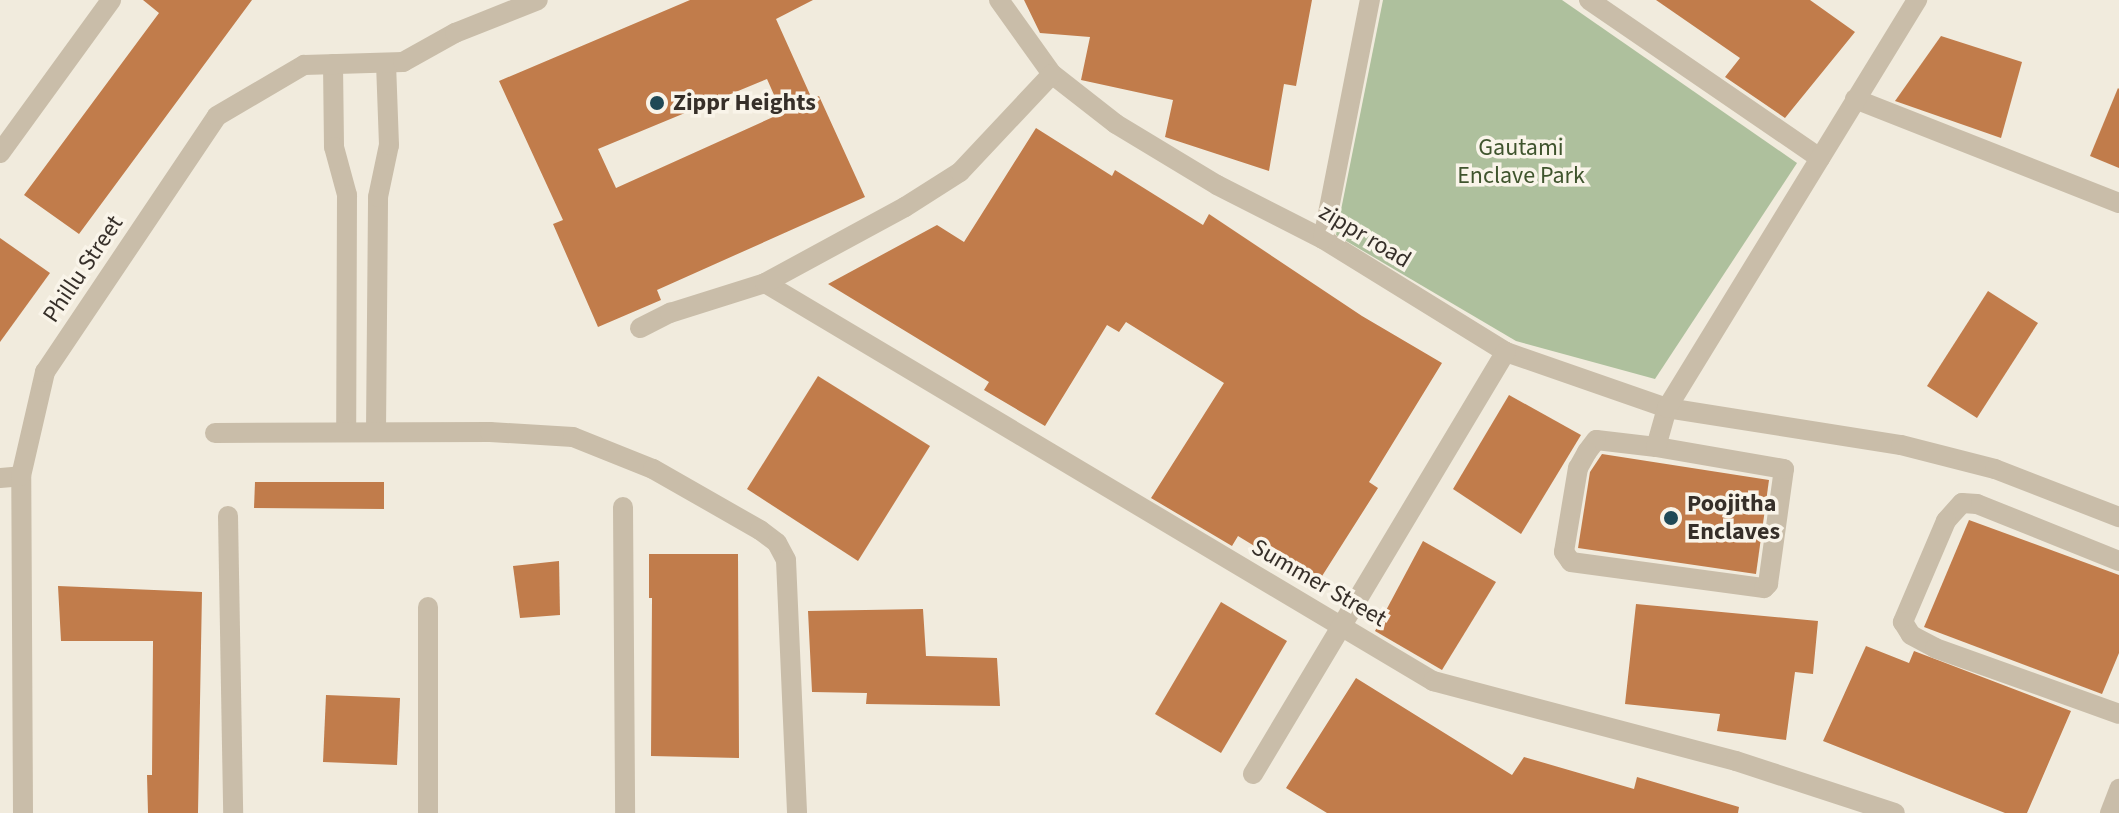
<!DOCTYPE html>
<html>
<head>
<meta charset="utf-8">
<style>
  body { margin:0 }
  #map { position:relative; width:2119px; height:813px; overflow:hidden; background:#f1ebdd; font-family:"Source Sans 3",sans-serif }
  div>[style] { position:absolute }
  .green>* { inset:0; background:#aec09d }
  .building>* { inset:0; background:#c17c4b }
  .minor>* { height:20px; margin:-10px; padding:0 10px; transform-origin:10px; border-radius:10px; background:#c9bda9 }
  .tertiary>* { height:20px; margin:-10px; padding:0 10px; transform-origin:10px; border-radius:10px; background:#c9bda9 }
  .dots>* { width:22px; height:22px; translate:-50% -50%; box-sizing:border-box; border:4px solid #f9f4e9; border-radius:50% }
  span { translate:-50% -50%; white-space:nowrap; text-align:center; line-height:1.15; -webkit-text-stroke:7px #f9f4e9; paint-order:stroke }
  .poi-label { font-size:24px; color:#362f29; font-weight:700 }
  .left { translate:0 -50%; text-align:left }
  .park-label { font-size:24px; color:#3f542d }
  .street-label { font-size:24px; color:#362f29 }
</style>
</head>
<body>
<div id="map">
  <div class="green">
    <i style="clip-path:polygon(1383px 0,1562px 0,1797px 163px,1655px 379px,1516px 341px,1336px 235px)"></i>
  </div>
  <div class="building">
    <i style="clip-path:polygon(143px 0,252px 0,79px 234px,24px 195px,159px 13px)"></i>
    <i style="clip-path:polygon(evenodd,690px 0,813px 0,776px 19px,812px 99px,819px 96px,865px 197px,657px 290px,661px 300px,598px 327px,553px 224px,563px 220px,499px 81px,690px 0,767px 79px,782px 113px,616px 188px,598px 149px,767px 79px)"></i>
    <i style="clip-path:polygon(1024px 0,1312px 0,1296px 86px,1284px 84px,1269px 171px,1165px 137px,1173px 100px,1081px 80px,1090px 37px,1040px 33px)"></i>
    <i style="clip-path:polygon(1656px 0,1810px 0,1855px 32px,1785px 118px,1725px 77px,1740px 58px)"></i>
    <i style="clip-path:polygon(1941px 36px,2022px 62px,2001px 138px,1895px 101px)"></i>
    <i style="clip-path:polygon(2118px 88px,2119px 89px,2119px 168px,2090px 156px)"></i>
    <i style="clip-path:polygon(1036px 128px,1112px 176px,1115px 170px,1203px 225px,1209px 214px,1362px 316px,1442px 363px,1369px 482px,1378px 488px,1317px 584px,1238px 536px,1232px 546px,1151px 498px,1224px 383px,1126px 322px,1119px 332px,1107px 325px,1045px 426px,984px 390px,989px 382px,828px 284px,937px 225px,964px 242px)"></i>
    <i style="clip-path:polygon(0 238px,50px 273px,0 342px)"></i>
    <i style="clip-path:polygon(1988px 291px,2038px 323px,1977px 418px,1927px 386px)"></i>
    <i style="clip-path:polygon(818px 376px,930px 446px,858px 561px,747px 489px)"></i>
    <i style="clip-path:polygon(1509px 395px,1581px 435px,1521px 534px,1453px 489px)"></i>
    <i style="clip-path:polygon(1602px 454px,1769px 480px,1756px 574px,1578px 548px,1590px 472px)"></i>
    <i style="clip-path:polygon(255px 482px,384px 482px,384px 509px,254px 508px)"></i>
    <i style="clip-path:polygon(1969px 520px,2119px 575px,2119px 653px,2102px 694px,1924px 627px)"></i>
    <i style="clip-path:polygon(1423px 541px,1496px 582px,1442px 670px,1375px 631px)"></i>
    <i style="clip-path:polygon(649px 554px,738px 554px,739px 758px,651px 756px,652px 598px,649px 598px)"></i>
    <i style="clip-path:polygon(559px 561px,560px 615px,520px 618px,513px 566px)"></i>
    <i style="clip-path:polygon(58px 586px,202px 592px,198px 813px,148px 813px,147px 775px,152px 775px,153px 641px,61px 641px)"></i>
    <i style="clip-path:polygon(1221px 602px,1287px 641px,1221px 753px,1155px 714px)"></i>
    <i style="clip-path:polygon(1636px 604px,1818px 621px,1813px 674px,1795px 672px,1786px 740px,1717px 731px,1720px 714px,1625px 704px)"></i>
    <i style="clip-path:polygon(923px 609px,926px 656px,997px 658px,1000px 706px,866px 704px,867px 693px,812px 692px,808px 611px)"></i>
    <i style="clip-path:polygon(1866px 646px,1909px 663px,1914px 651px,2071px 711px,2027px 813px,2005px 813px,1823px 741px)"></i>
    <i style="clip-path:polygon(1356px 678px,1512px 775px,1524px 757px,1634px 789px,1637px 777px,1739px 807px,1738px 813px,1327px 813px,1286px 788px)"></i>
    <i style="clip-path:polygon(326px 695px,400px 698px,397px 765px,323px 762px)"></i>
  </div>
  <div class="minor">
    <i style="left:999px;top:0;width:91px;rotate:54.4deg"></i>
    <i style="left:1052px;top:74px;width:81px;rotate:38deg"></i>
    <i style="left:1116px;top:124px;width:118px;rotate:31.1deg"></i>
    <i style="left:1217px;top:185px;width:119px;rotate:27deg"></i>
    <i style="left:1323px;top:239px;width:215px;rotate:31.7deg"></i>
    <i style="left:1506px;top:352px;width:170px;rotate:19.2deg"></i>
    <i style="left:1667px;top:408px;width:237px;rotate:9deg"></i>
    <i style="left:1901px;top:445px;width:97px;rotate:14.3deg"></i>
    <i style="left:1995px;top:469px;width:133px;rotate:21.2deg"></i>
    <i style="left:1589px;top:0;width:280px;rotate:34.4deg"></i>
    <i style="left:333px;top:64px;width:83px;rotate:89.3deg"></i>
    <i style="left:334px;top:147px;width:50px;rotate:74.8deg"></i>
    <i style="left:347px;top:195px;width:237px;rotate:90.2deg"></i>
    <i style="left:1855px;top:99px;width:284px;rotate:21.5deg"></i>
    <i style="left:0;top:153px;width:189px;rotate:-54deg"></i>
    <i style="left:1323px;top:239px;width:244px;rotate:-78.9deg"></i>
    <i style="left:765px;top:283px;width:778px;rotate:30.79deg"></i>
    <i style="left:1433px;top:681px;width:313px;rotate:14.8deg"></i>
    <i style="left:1736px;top:761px;width:167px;rotate:18.1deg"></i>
    <i style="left:640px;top:328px;width:34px;rotate:-27deg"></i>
    <i style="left:670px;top:313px;width:100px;rotate:-17.5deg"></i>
    <i style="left:765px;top:283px;width:159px;rotate:-28.5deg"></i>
    <i style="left:905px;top:207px;width:65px;rotate:-32.5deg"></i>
    <i style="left:960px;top:172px;width:134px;rotate:-46.8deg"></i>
    <i style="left:376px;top:432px;width:235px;rotate:-89.5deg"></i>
    <i style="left:378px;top:197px;width:53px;rotate:-78.1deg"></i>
    <i style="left:389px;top:145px;width:82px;rotate:-92.1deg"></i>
    <i style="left:215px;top:433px;width:275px;rotate:-0.2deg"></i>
    <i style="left:490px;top:432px;width:83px;rotate:3.4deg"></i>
    <i style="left:573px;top:437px;width:86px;rotate:21.8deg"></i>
    <i style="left:653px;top:469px;width:123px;rotate:29.7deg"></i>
    <i style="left:760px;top:530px;width:21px;rotate:37deg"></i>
    <i style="left:777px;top:543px;width:19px;rotate:62deg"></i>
    <i style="left:786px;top:560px;width:253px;rotate:87.5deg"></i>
    <i style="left:1656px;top:447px;width:60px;rotate:-173.3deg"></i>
    <i style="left:1596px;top:440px;width:15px;rotate:127deg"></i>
    <i style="left:1587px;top:452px;width:18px;rotate:119deg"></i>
    <i style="left:1578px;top:468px;width:85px;rotate:99.5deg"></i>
    <i style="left:1564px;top:552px;width:12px;rotate:55deg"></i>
    <i style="left:1571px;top:562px;width:195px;rotate:7.7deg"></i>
    <i style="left:1764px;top:588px;width:6px;rotate:-45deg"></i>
    <i style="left:1768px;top:584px;width:116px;rotate:-82.1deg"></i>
    <i style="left:1784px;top:469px;width:130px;rotate:-170.2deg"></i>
    <i style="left:1656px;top:447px;width:41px;rotate:-74.2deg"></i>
    <i style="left:1667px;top:408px;width:479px;rotate:-58.5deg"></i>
    <i style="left:0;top:478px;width:21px;rotate:-5deg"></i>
    <i style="left:623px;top:507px;width:306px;rotate:89.6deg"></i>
    <i style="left:228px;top:516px;width:297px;rotate:89deg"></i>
    <i style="left:2119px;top:561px;width:153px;rotate:-158.1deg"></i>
    <i style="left:1977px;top:504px;width:15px;rotate:-176deg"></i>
    <i style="left:1962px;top:503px;width:24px;rotate:132deg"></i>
    <i style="left:1946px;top:521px;width:110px;rotate:113.1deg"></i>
    <i style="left:1903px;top:622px;width:15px;rotate:58deg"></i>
    <i style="left:1911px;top:635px;width:27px;rotate:28deg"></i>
    <i style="left:1935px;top:648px;width:195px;rotate:19.7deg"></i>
    <i style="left:428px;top:607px;width:206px;rotate:90deg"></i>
    <i style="left:1253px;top:774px;width:492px;rotate:-59.1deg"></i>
    <i style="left:23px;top:813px;width:337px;rotate:-90.3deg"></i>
    <i style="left:21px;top:476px;width:107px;rotate:-77deg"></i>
    <i style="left:45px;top:372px;width:308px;rotate:-56.1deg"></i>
    <i style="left:217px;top:116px;width:101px;rotate:-30.4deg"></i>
    <i style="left:304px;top:65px;width:99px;rotate:-1.7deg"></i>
    <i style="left:403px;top:62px;width:60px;rotate:-29.1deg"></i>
    <i style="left:455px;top:33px;width:89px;rotate:-21.7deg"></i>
  </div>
  <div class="tertiary">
    <i style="left:2110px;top:813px;width:26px;rotate:-69deg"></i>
  </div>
  <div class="dots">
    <i style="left:657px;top:103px;background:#204956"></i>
    <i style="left:1671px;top:518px;background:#204956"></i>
  </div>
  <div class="poi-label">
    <span class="left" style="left:673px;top:103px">Zippr Heights</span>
    <span class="left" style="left:1687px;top:518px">Poojitha<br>Enclaves</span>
  </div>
  <div class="park-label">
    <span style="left:1521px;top:162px">Gautami<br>Enclave Park</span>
  </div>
  <div class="street-label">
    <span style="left:1365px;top:236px;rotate:31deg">zippr road</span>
    <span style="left:83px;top:269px;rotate:-56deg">Phillu Street</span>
    <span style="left:1319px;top:583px;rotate:30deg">Summer Street</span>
  </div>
</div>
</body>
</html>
